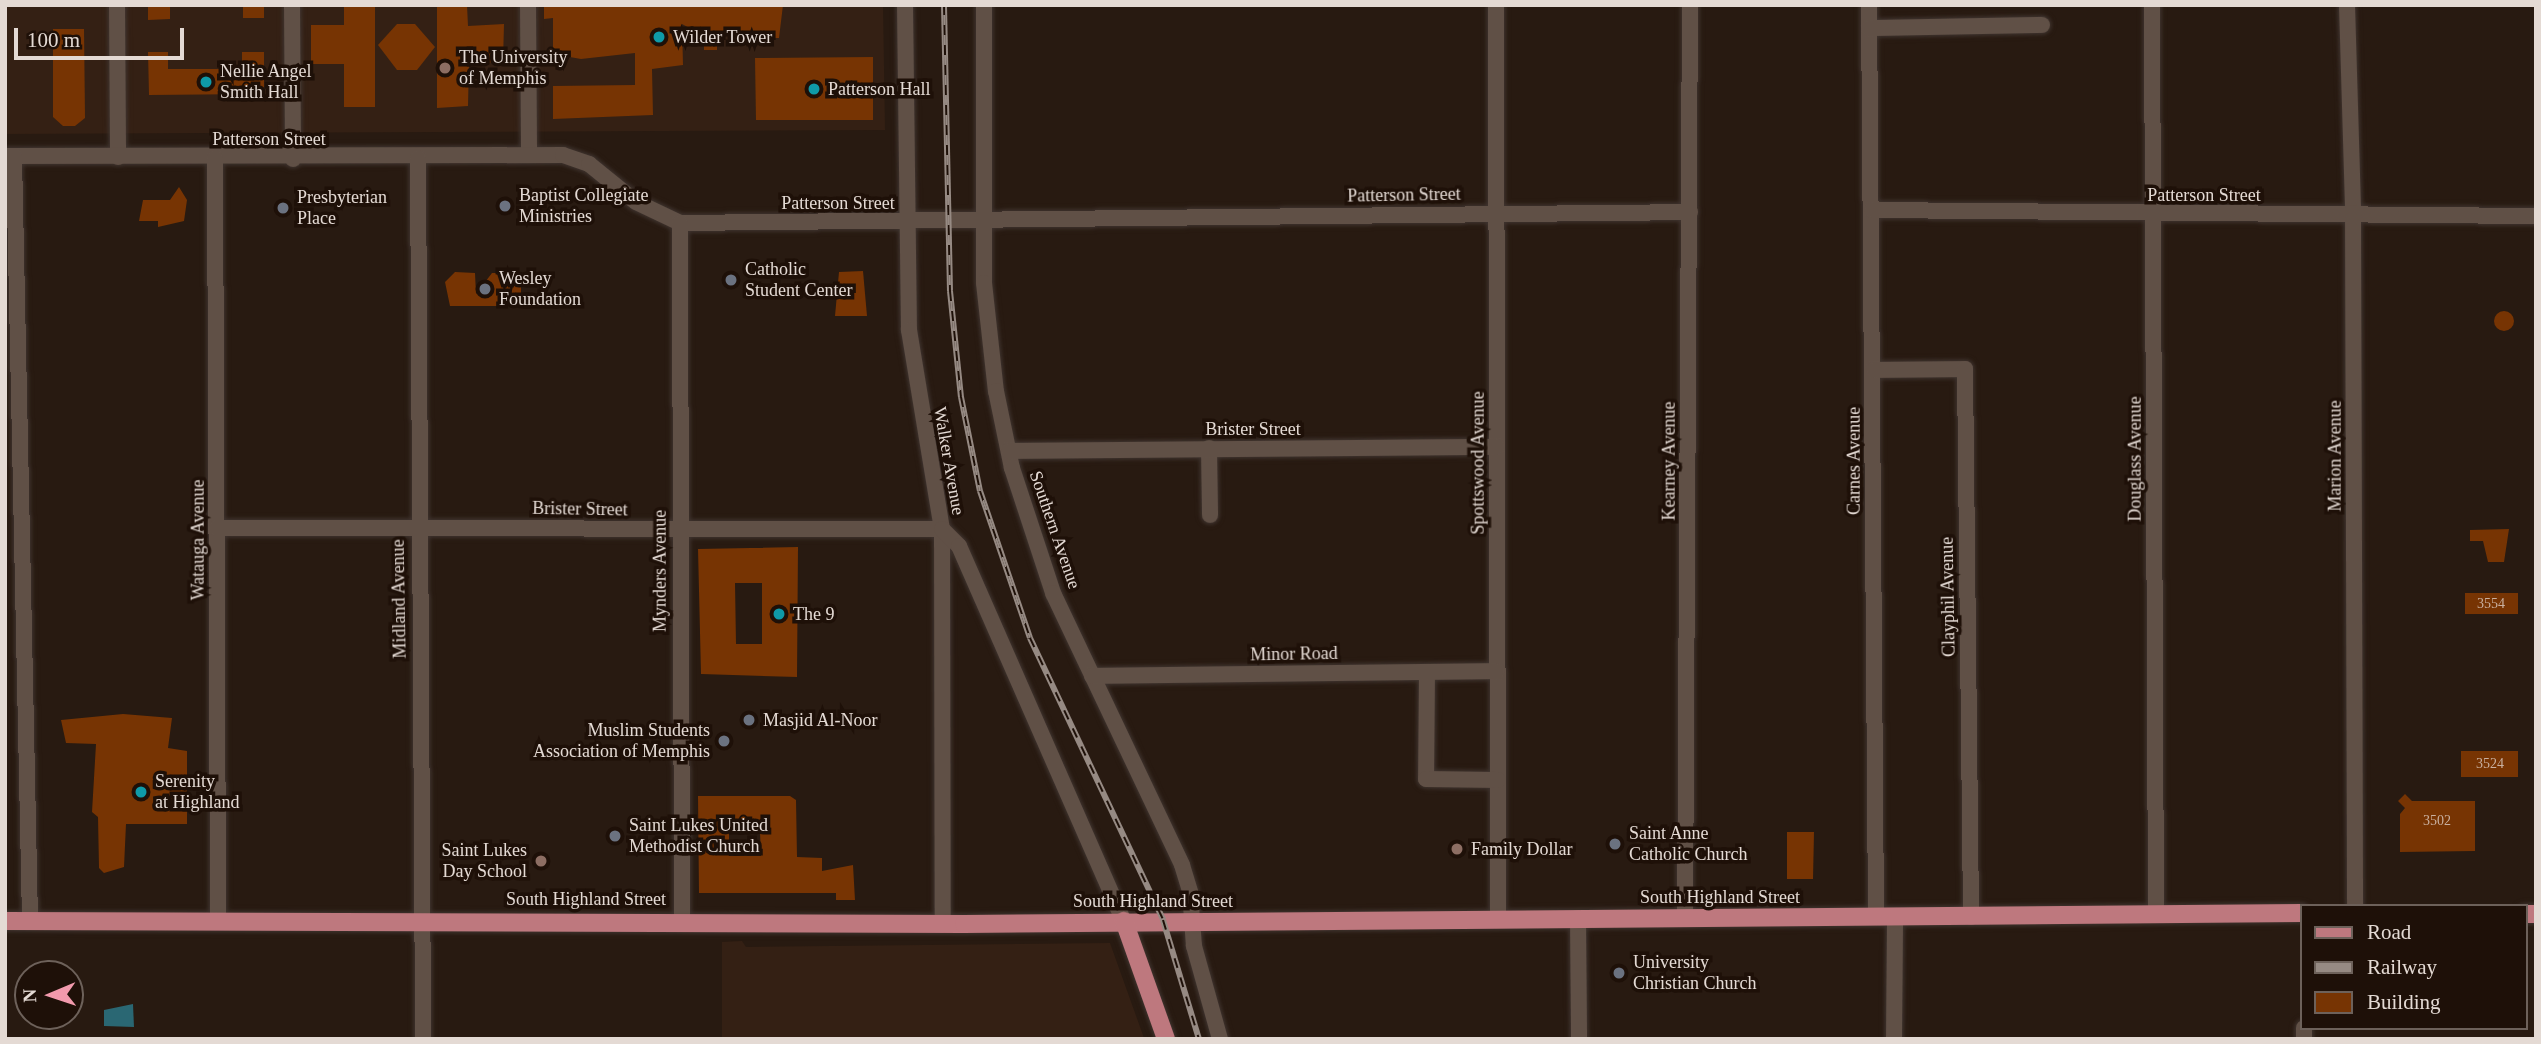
<!DOCTYPE html>
<html>
<head>
<meta charset="utf-8">
<style>
  body { margin:0 }
  #map { position:relative; width:2541px; height:1044px; overflow:hidden; background:#281a11; font-family:"Times New Roman",serif }
  div>[style] { position:absolute }
  .built>* { inset:0; background:#342014 }
  .water>* { inset:0; background:#2a6773 }
  .building>* { inset:0; background:#773403 }
  .round { border-radius:50% }
  .roads { filter:drop-shadow(0 0 2px #3f342f) drop-shadow(0 0 2px #3f342f) }
  .minor>* { height:16px; margin:-8px; padding:0 8px; transform-origin:8px; border-radius:8px; background:#605046 }
  .major>* { height:18px; margin:-9px; padding:0 9px; transform-origin:9px; border-radius:9px; background:#be787e }
  .rail>* { height:6px; margin-top:-3px; transform-origin:0; background:repeating-linear-gradient(90deg,#1e1008 0 10px,#968a83 0 20px); box-sizing:border-box; border-block:2px solid #968a83 }
  .dots>* { width:19px; height:19px; translate:-50% -50%; box-sizing:border-box; border:4px solid #1e1008; border-radius:50% }
  span { translate:-50% -50%; white-space:nowrap; text-align:center; line-height:1.15; -webkit-text-stroke:7px #1e1008; paint-order:stroke }
  .number-label { font-size:14px; color:#c9b0a0 }
  .number-label span { -webkit-text-stroke-width:0 }
  .poi-label { font-size:18px; color:#e4dad4 }
  .left { translate:0 -50%; text-align:left }
  .right { translate:-100% -50%; text-align:right }
  .street-label { font-size:18px; color:#e4dad4 }
  .frame { position:absolute; inset:0; border:7px solid #e4dad4; pointer-events:none }
  .legend { position:absolute; left:2300px; top:904px; width:228px; height:126px; box-sizing:border-box; background:#1e1008; border:2px solid #6d615a; margin:0; padding:9px 12px; list-style:none; font-size:21px; color:#e4dad4 }
  .legend li { display:flex; align-items:center; gap:14px; height:35px }
  .legend b { width:35px; border:2px solid #6d615a }
  .north { position:absolute; left:14px; top:960px; width:70px; height:70px; box-sizing:border-box; background:#1e1008; border:2px solid #6d615a; border-radius:50%; rotate:268deg; font-size:19px; font-weight:700; line-height:28px; text-align:center; color:#e4dad4 }
  .north::after { content:''; display:block; margin:auto; width:24px; height:32px; background:#f29aad; clip-path:polygon(50% 0,100% 100%,50% 72%,0 100%) }
  .scale { position:absolute; left:14px; top:28px; width:170px; height:32px; box-sizing:border-box; border:4px solid #e4dad4; border-top:0; padding-left:9px; font-size:21px; line-height:24px; white-space:nowrap; color:#e4dad4; -webkit-text-stroke:5px #1e1008; paint-order:stroke }
</style>
</head>
<body>
<div id="map">
  <div class="built">
    <i style="clip-path:polygon(5px 5px,883px 5px,885px 130px,5px 134px)"></i>
    <i style="clip-path:polygon(742px 941px,746px 947px,1110px 943px,1144px 1038px,722px 1039px,722px 942px)"></i>
  </div>
  <div class="water">
    <i style="clip-path:polygon(133px 1004px,134px 1027px,104px 1026px,104px 1010px)"></i>
  </div>
  <div class="building">
    <i style="clip-path:polygon(148px 5px,170px 5px,170px 19px,148px 20px)"></i>
    <i style="clip-path:polygon(243px 5px,264px 5px,264px 18px,243px 18px)"></i>
    <i style="clip-path:polygon(344px 5px,375px 5px,375px 107px,344px 107px,344px 64px,311px 64px,311px 25px,344px 25px)"></i>
    <i style="clip-path:polygon(437px 5px,467px 5px,468px 26px,504px 24px,503px 62px,469px 63px,468px 106px,437px 108px)"></i>
    <i style="clip-path:polygon(783px 5px,779px 38px,741px 38px,732px 28px,717px 36px,717px 50px,704px 50px,704px 36px,682px 24px,683px 65px,652px 69px,653px 115px,553px 119px,553px 86px,635px 85px,635px 53px,581px 59px,553px 54px,553px 18px,544px 19px,544px 7px)"></i>
    <i style="clip-path:polygon(397px 24px,415px 24px,435px 47px,417px 70px,397px 70px,378px 45px)"></i>
    <i style="clip-path:polygon(53px 29px,84px 29px,85px 118px,75px 126px,63px 126px,53px 117px)"></i>
    <i style="clip-path:polygon(148px 52px,168px 52px,168px 69px,242px 69px,242px 52px,264px 52px,264px 94px,149px 95px)"></i>
    <i style="clip-path:polygon(873px 57px,873px 120px,756px 120px,755px 58px)"></i>
    <i style="clip-path:polygon(179px 187px,187px 200px,184px 221px,158px 227px,158px 221px,139px 221px,143px 200px,170px 200px)"></i>
    <i style="clip-path:polygon(863px 271px,867px 316px,835px 316px,839px 272px)"></i>
    <i style="clip-path:polygon(455px 272px,475px 273px,476px 294px,492px 273px,521px 273px,521px 306px,450px 306px,445px 282px)"></i>
    <i class="round" style="left:2494px;top:311px;width:20px;height:20px"></i>
    <i style="clip-path:polygon(2509px 529px,2504px 562px,2488px 562px,2483px 541px,2470px 541px,2470px 530px)"></i>
    <i style="clip-path:polygon(evenodd,798px 547px,797px 677px,701px 674px,698px 549px,798px 547px,735px 583px,762px 583px,762px 644px,736px 644px,735px 583px)"></i>
    <i style="clip-path:polygon(2465px 593px,2518px 593px,2518px 614px,2465px 614px)"></i>
    <i style="clip-path:polygon(123px 714px,172px 718px,168px 748px,187px 751px,187px 824px,126px 824px,124px 867px,104px 873px,99px 868px,98px 817px,92px 812px,96px 744px,66px 743px,61px 720px)"></i>
    <i style="clip-path:polygon(2461px 751px,2518px 751px,2518px 777px,2461px 777px)"></i>
    <i style="clip-path:polygon(2405px 794px,2412px 801px,2475px 801px,2475px 851px,2400px 852px,2400px 814px,2405px 808px,2398px 801px)"></i>
    <i style="clip-path:polygon(evenodd,698px 796px,790px 796px,796px 800px,797px 857px,822px 858px,822px 871px,853px 865px,855px 900px,836px 900px,836px 893px,699px 893px,698px 796px,729px 832px,760px 832px,761px 856px,729px 856px,729px 832px)"></i>
    <i style="clip-path:polygon(1787px 832px,1814px 832px,1813px 879px,1787px 879px)"></i>
  </div>
  <div class="roads">
    <div class="minor">
      <i style="left:117px;top:5px;width:152px;rotate:89.6deg"></i>
      <i style="left:292px;top:5px;width:154px;rotate:89.6deg"></i>
      <i style="left:528px;top:5px;width:150px;rotate:89.6deg"></i>
      <i style="left:905px;top:5px;width:325px;rotate:89.3deg"></i>
      <i style="left:909px;top:330px;width:202px;rotate:80.6deg"></i>
      <i style="left:942px;top:529px;width:395px;rotate:89.9deg"></i>
      <i style="left:984px;top:5px;width:278px;rotate:90deg"></i>
      <i style="left:984px;top:283px;width:109px;rotate:83.7deg"></i>
      <i style="left:996px;top:391px;width:79px;rotate:78.3deg"></i>
      <i style="left:1012px;top:468px;width:132px;rotate:71.8deg"></i>
      <i style="left:1053px;top:593px;width:301px;rotate:64.6deg"></i>
      <i style="left:1182px;top:865px;width:28px;rotate:73deg"></i>
      <i style="left:1190px;top:892px;width:54px;rotate:85.8deg"></i>
      <i style="left:1194px;top:946px;width:97px;rotate:74.4deg"></i>
      <i style="left:1496px;top:5px;width:915px;rotate:89.87deg"></i>
      <i style="left:1869px;top:5px;width:911px;rotate:89.56deg"></i>
      <i style="left:2152px;top:5px;width:907px;rotate:89.75deg"></i>
      <i style="left:2347px;top:5px;width:208px;rotate:88.3deg"></i>
      <i style="left:2353px;top:213px;width:693px;rotate:89.83deg"></i>
      <i style="left:1869px;top:28px;width:173px;rotate:-1deg"></i>
      <i style="left:5px;top:156px;width:558px;rotate:-0.1deg"></i>
      <i style="left:563px;top:155px;width:28px;rotate:19deg"></i>
      <i style="left:589px;top:164px;width:60px;rotate:39deg"></i>
      <i style="left:636px;top:202px;width:49px;rotate:25.5deg"></i>
      <i style="left:680px;top:223px;width:1010px;rotate:-0.62deg"></i>
      <i style="left:14px;top:156px;width:765px;rotate:88.8deg"></i>
      <i style="left:215px;top:158px;width:763px;rotate:89.77deg"></i>
      <i style="left:418px;top:158px;width:881px;rotate:89.67deg"></i>
      <i style="left:1872px;top:210px;width:664px;rotate:0.52deg"></i>
      <i style="left:680px;top:223px;width:697px;rotate:89.84deg"></i>
      <i style="left:1874px;top:370px;width:91px;rotate:-0.6deg"></i>
      <i style="left:1965px;top:369px;width:548px;rotate:89.37deg"></i>
      <i style="left:1209px;top:448px;width:67px;rotate:89.1deg"></i>
      <i style="left:1009px;top:451px;width:488px;rotate:-0.5deg"></i>
      <i style="left:217px;top:528px;width:725px;rotate:0.08deg"></i>
      <i style="left:942px;top:529px;width:24px;rotate:45deg"></i>
      <i style="left:959px;top:546px;width:410px;rotate:66.3deg"></i>
      <i style="left:1427px;top:672px;width:107px;rotate:90.5deg"></i>
      <i style="left:1426px;top:779px;width:72px;rotate:0.8deg"></i>
      <i style="left:1092px;top:676px;width:405px;rotate:-0.7deg"></i>
      <i style="left:1578px;top:918px;width:121px;rotate:89.5deg"></i>
      <i style="left:1685px;top:918px;width:913px;rotate:-89.69deg"></i>
      <i style="left:2304px;top:1028px;width:11px;rotate:90deg"></i>
      <i style="left:1894px;top:1039px;width:122px;rotate:-89.5deg"></i>
    </div>
    <div class="major">
      <i style="left:2525px;top:914px;width:11px"></i>
      <i style="left:5px;top:921px;width:959px;rotate:0.18deg"></i>
      <i style="left:964px;top:924px;width:1337px;rotate:-0.47deg"></i>
      <i style="left:1124px;top:921px;width:125px;rotate:70.4deg"></i>
    </div>
  </div>
  <div class="rail">
    <i style="left:944px;top:5px;width:286px;rotate:88.8deg"></i>
    <i style="left:950px;top:291px;width:107px;rotate:84.1deg"></i>
    <i style="left:961px;top:397px;width:96px;rotate:78.6deg"></i>
    <i style="left:980px;top:491px;width:155px;rotate:71.2deg"></i>
    <i style="left:1030px;top:638px;width:312px;rotate:64.7deg"></i>
    <i style="left:1163px;top:920px;width:124px;rotate:73.2deg"></i>
  </div>
  <div class="dots">
    <i style="left:659px;top:37px;background:#0f9aa8"></i>
    <i style="left:445px;top:68px;background:#8d6e63"></i>
    <i style="left:206px;top:82px;background:#0f9aa8"></i>
    <i style="left:814px;top:89px;background:#0f9aa8"></i>
    <i style="left:505px;top:206px;background:#6b7280"></i>
    <i style="left:283px;top:208px;background:#6b7280"></i>
    <i style="left:731px;top:280px;background:#6b7280"></i>
    <i style="left:485px;top:289px;background:#6b7280"></i>
    <i style="left:779px;top:614px;background:#0f9aa8"></i>
    <i style="left:749px;top:720px;background:#6b7280"></i>
    <i style="left:724px;top:741px;background:#6b7280"></i>
    <i style="left:141px;top:792px;background:#0f9aa8"></i>
    <i style="left:615px;top:836px;background:#6b7280"></i>
    <i style="left:1615px;top:844px;background:#6b7280"></i>
    <i style="left:1457px;top:849px;background:#8d6e63"></i>
    <i style="left:541px;top:861px;background:#8d6e63"></i>
    <i style="left:1619px;top:973px;background:#6b7280"></i>
  </div>
  <div class="number-label">
    <span style="left:2491px;top:604px">3554</span>
    <span style="left:2490px;top:764px">3524</span>
    <span style="left:2437px;top:821px">3502</span>
  </div>
  <div class="poi-label">
    <span class="left" style="left:673px;top:37px">Wilder Tower</span>
    <span class="left" style="left:459px;top:68px">The University<br>of Memphis</span>
    <span class="left" style="left:220px;top:82px">Nellie Angel<br>Smith Hall</span>
    <span class="left" style="left:828px;top:89px">Patterson Hall</span>
    <span class="left" style="left:519px;top:206px">Baptist Collegiate<br>Ministries</span>
    <span class="left" style="left:297px;top:208px">Presbyterian<br>Place</span>
    <span class="left" style="left:745px;top:280px">Catholic<br>Student Center</span>
    <span class="left" style="left:499px;top:289px">Wesley<br>Foundation</span>
    <span class="left" style="left:793px;top:614px">The 9</span>
    <span class="left" style="left:763px;top:720px">Masjid Al-Noor</span>
    <span class="right" style="left:710px;top:741px">Muslim Students<br>Association of Memphis</span>
    <span class="left" style="left:155px;top:792px">Serenity<br>at Highland</span>
    <span class="left" style="left:629px;top:836px">Saint Lukes United<br>Methodist Church</span>
    <span class="left" style="left:1629px;top:844px">Saint Anne<br>Catholic Church</span>
    <span class="left" style="left:1471px;top:849px">Family Dollar</span>
    <span class="right" style="left:527px;top:861px">Saint Lukes<br>Day School</span>
    <span class="left" style="left:1633px;top:973px">University<br>Christian Church</span>
  </div>
  <div class="street-label">
    <span style="left:269px;top:139px">Patterson Street</span>
    <span style="left:1404px;top:195px;rotate:-1deg">Patterson Street</span>
    <span style="left:2204px;top:195px">Patterson Street</span>
    <span style="left:838px;top:203px">Patterson Street</span>
    <span style="left:1253px;top:429px">Brister Street</span>
    <span style="left:2335px;top:456px;rotate:-90deg">Marion Avenue</span>
    <span style="left:2135px;top:459px;rotate:-90deg">Douglass Avenue</span>
    <span style="left:949px;top:461px;rotate:80deg">Walker Avenue</span>
    <span style="left:1669px;top:461px;rotate:-90deg">Kearney Avenue</span>
    <span style="left:1854px;top:461px;rotate:-90deg">Carnes Avenue</span>
    <span style="left:1478px;top:463px;rotate:-90deg">Spottswood Avenue</span>
    <span style="left:580px;top:509px;rotate:1deg">Brister Street</span>
    <span style="left:1055px;top:530px;rotate:71deg">Southern Avenue</span>
    <span style="left:198px;top:540px;rotate:-90deg">Watauga Avenue</span>
    <span style="left:660px;top:571px;rotate:-90deg">Mynders Avenue</span>
    <span style="left:1948px;top:597px;rotate:-91deg">Clayphil Avenue</span>
    <span style="left:399px;top:599px;rotate:-91deg">Midland Avenue</span>
    <span style="left:1294px;top:654px;rotate:-1deg">Minor Road</span>
    <span style="left:1720px;top:897px">South Highland Street</span>
    <span style="left:586px;top:899px">South Highland Street</span>
    <span style="left:1153px;top:901px">South Highland Street</span>
  </div>
  <div class="frame"></div>
  <ul class="legend">
  <li><b style="height:9px;background:#be787e"></b>Road</li>
  <li><b style="height:9px;background:#968a83"></b>Railway</li>
  <li><b style="height:19px;background:#773403"></b>Building</li>
  </ul>
  <div class="north">N</div>
  <div class="scale">100 m</div>
</div>
</body>
</html>
